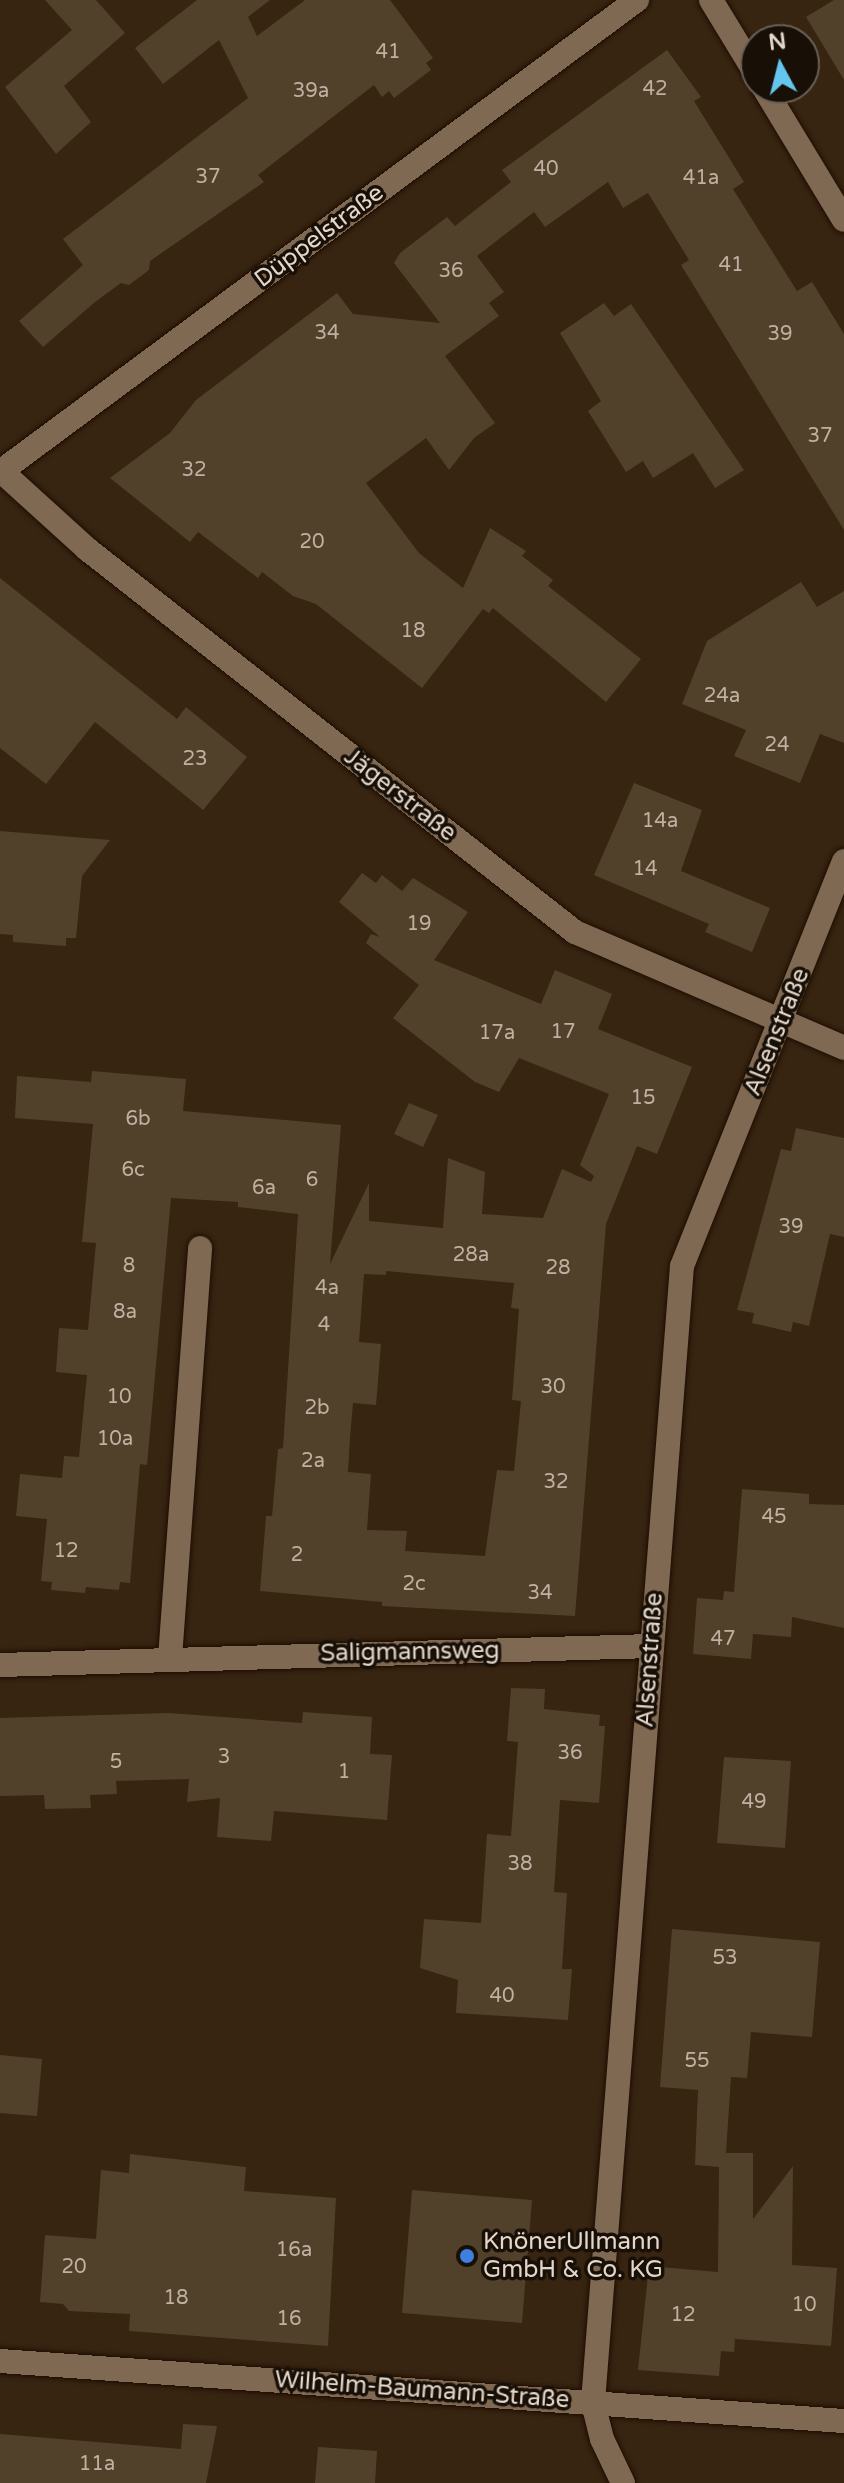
<!DOCTYPE html>
<html>
<head>
<meta charset="utf-8">
<style>
  body { margin:0 }
  #map { position:relative; width:844px; height:2483px; overflow:hidden; background:#372411; font-family:"Varela Round",sans-serif }
  div>[style] { position:absolute }
  .building>* { inset:0; background:#52412a }
  .roads { filter:drop-shadow(0 0 2px #1e0d00) drop-shadow(0 0 2px #1e0d00) }
  .minor>* { height:24px; margin:-12px; padding:0 12px; transform-origin:12px; border-radius:12px; background:#7f6953 }
  .dots>* { width:22px; height:22px; translate:-50% -50%; box-sizing:border-box; border:4px solid #181007; border-radius:50% }
  span { translate:-50% -50%; white-space:nowrap; text-align:center; line-height:1.15; -webkit-text-stroke:7px #181007; paint-order:stroke }
  .number-label { font-size:20px; color:#bfb1a2 }
  .number-label span { -webkit-text-stroke-width:0 }
  .street-label { font-size:24px; color:#e3d6ca }
  .poi-label { font-size:24px; color:#e3d6ca }
  .left { translate:0 -50%; text-align:left }
  .north { position:absolute; left:740px; top:24px; width:80px; height:80px; box-sizing:border-box; background:#181007; border:2px solid #695f55; border-radius:50%; rotate:353deg; font-size:22px; font-weight:700; line-height:32px; text-align:center; color:#e3d6ca }
  .north::after { content:''; display:block; margin:auto; width:28px; height:36px; background:#64c5ee; clip-path:polygon(50% 0,100% 100%,50% 72%,0 100%) }
</style>
</head>
<body>
<div id="map">
  <div class="building">
    <i style="clip-path:polygon(45px 0,96px 0,125px 33px,64px 86px,91px 122px,56px 154px,5px 87px,72px 30px)"></i>
    <i style="clip-path:polygon(197px 0,270px 0,248px 17px,257px 36px,305px 0,390px 0,433px 58px,426px 63px,431px 70px,394px 98px,389px 91px,382px 97px,374px 85px,258px 175px,264px 182px,150px 261px,149px 270px,129px 285px,121px 283px,95px 302px,43px 347px,19px 321px,83px 265px,63px 239px,248px 98px,219px 40px,163px 84px,135px 48px)"></i>
    <i style="clip-path:polygon(834px 0,844px 0,844px 80px,806px 17px)"></i>
    <i style="clip-path:polygon(667px 50px,701px 97px,694px 101px,744px 182px,733px 189px,797px 291px,812px 282px,844px 334px,844px 530px,681px 265px,689px 260px,648px 193px,623px 208px,608px 182px,545px 227px,534px 212px,477px 256px,504px 292px,489px 303px,499px 316px,445px 356px,495px 423px,474px 438px,449px 470px,426px 438px,366px 483px,419px 553px,463px 588px,490px 528px,526px 551px,522px 556px,553px 580px,548px 586px,641px 659px,606px 702px,493px 608px,489px 613px,483px 609px,422px 688px,316px 604px,293px 596px,262px 572px,258px 578px,198px 532px,190px 542px,110px 478px,170px 433px,196px 400px,337px 293px,353px 314px,440px 323px,394px 263px,400px 253px,447px 217px,455px 226px,511px 182px,502px 170px)"></i>
    <i style="clip-path:polygon(604px 303px,614px 316px,631px 304px,744px 470px,715px 488px,693px 453px,653px 478px,643px 461px,626px 472px,588px 411px,601px 401px,560px 333px)"></i>
    <i style="clip-path:polygon(0 578px,177px 719px,186px 707px,247px 757px,203px 810px,95px 722px,46px 784px,0 748px)"></i>
    <i style="clip-path:polygon(801px 582px,817px 607px,844px 591px,844px 743px,820px 734px,800px 783px,734px 756px,746px 730px,682px 704px,707px 641px)"></i>
    <i style="clip-path:polygon(634px 783px,702px 810px,681px 871px,770px 908px,752px 952px,705px 932px,709px 924px,594px 875px)"></i>
    <i style="clip-path:polygon(0 831px,110px 840px,82px 876px,76px 938px,66px 938px,66px 946px,13px 942px,13px 935px,0 934px)"></i>
    <i style="clip-path:polygon(evenodd,362px 873px,376px 883px,382px 875px,402px 891px,413px 878px,468px 912px,434px 960px,541px 1004px,555px 970px,612px 994px,598px 1029px,692px 1067px,657px 1154px,637px 1146px,606px 1224px,575px 1616px,382px 1606px,382px 1602px,260px 1591px,266px 1516px,272px 1516px,278px 1449px,283px 1448px,298px 1214px,238px 1207px,238px 1202px,171px 1198px,147px 1465px,140px 1464px,130px 1583px,120px 1582px,119px 1590px,86px 1587px,85px 1593px,51px 1590px,52px 1582px,41px 1581px,47px 1519px,16px 1516px,20px 1474px,62px 1478px,64px 1456px,79px 1457px,87px 1375px,56px 1372px,59px 1328px,88px 1330px,96px 1243px,82px 1242px,93px 1124px,15px 1118px,17px 1076px,91px 1082px,92px 1071px,186px 1079px,183px 1111px,341px 1125px,330px 1264px,369px 1183px,369px 1221px,443px 1228px,448px 1158px,485px 1172px,482px 1214px,543px 1218px,562px 1169px,591px 1182px,594px 1176px,580px 1165px,609px 1094px,519px 1058px,499px 1092px,475px 1082px,393px 1018px,419px 985px,366px 943px,371px 934px,380px 937px,339px 902px,362px 873px,386px 1271px,514px 1283px,511px 1308px,519px 1309px,512px 1400px,521px 1401px,514px 1471px,497px 1470px,485px 1556px,405px 1551px,407px 1531px,367px 1530px,371px 1474px,348px 1472px,350px 1438px,353px 1403px,376px 1405px,381px 1344px,359px 1342px,364px 1274px,386px 1275px,386px 1271px)"></i>
    <i style="clip-path:polygon(409px 1103px,438px 1115px,423px 1147px,394px 1134px)"></i>
    <i style="clip-path:polygon(796px 1128px,844px 1138px,844px 1237px,830px 1234px,809px 1326px,793px 1322px,791px 1332px,752px 1323px,754px 1313px,737px 1310px,781px 1149px,791px 1151px)"></i>
    <i style="clip-path:polygon(742px 1489px,809px 1494px,809px 1504px,844px 1505px,844px 1628px,792px 1617px,791px 1637px,753px 1634px,751px 1659px,693px 1654px,697px 1598px,723px 1600px,724px 1591px,734px 1592px)"></i>
    <i style="clip-path:polygon(511px 1688px,545px 1689px,544px 1709px,600px 1715px,599px 1726px,605px 1726px,599px 1803px,560px 1800px,554px 1892px,567px 1893px,562px 1969px,572px 1969px,568px 2020px,456px 2013px,458px 1980px,420px 1968px,424px 1919px,481px 1923px,487px 1834px,511px 1836px,518px 1742px,507px 1741px)"></i>
    <i style="clip-path:polygon(303px 1712px,372px 1717px,370px 1754px,392px 1755px,387px 1820px,274px 1811px,271px 1841px,217px 1837px,220px 1798px,187px 1802px,189px 1779px,116px 1781px,117px 1794px,90px 1795px,91px 1808px,45px 1809px,44px 1795px,0 1796px,0 1718px,169px 1713px,302px 1723px)"></i>
    <i style="clip-path:polygon(724px 1757px,791px 1761px,785px 1848px,717px 1843px)"></i>
    <i style="clip-path:polygon(672px 1929px,820px 1942px,812px 2037px,751px 2032px,747px 2078px,731px 2077px,726px 2153px,753px 2153px,753px 2219px,793px 2166px,792px 2265px,837px 2268px,831px 2346px,735px 2339px,734px 2352px,721px 2351px,719px 2376px,638px 2370px,649px 2266px,718px 2272px,719px 2167px,695px 2165px,698px 2090px,660px 2087px)"></i>
    <i style="clip-path:polygon(0 2055px,42px 2059px,37px 2116px,0 2113px)"></i>
    <i style="clip-path:polygon(130px 2154px,246px 2167px,244px 2191px,336px 2198px,328px 2346px,129px 2331px,130px 2314px,69px 2311px,63px 2304px,40px 2302px,45px 2235px,96px 2239px,101px 2170px,129px 2173px)"></i>
    <i style="clip-path:polygon(412px 2190px,532px 2200px,522px 2323px,402px 2313px)"></i>
    <i style="clip-path:polygon(183px 2424px,217px 2426px,206px 2483px,0 2483px,0 2434px,181px 2449px)"></i>
    <i style="clip-path:polygon(318px 2447px,377px 2451px,375px 2483px,315px 2483px)"></i>
  </div>
  <div class="roads">
    <div class="minor">
      <i style="left:711px;top:0;width:87px;rotate:58.7deg"></i>
      <i style="left:764px;top:88px;width:154px;rotate:58.8deg"></i>
      <i style="left:0;top:470px;width:118px;rotate:42.2deg"></i>
      <i style="left:87px;top:549px;width:620px;rotate:38.13deg"></i>
      <i style="left:575px;top:932px;width:293px;rotate:23.3deg"></i>
      <i style="left:0;top:472px;width:793px;rotate:-36.54deg"></i>
      <i style="left:170px;top:1658px;width:411px;rotate:-85.8deg"></i>
      <i style="left:0;top:1665px;width:651px;rotate:-1.67deg"></i>
      <i style="left:0;top:2361px;width:846px;rotate:4.07deg"></i>
      <i style="left:623px;top:2483px;width:49px;rotate:-115.5deg"></i>
      <i style="left:602px;top:2439px;width:38px;rotate:-104deg"></i>
      <i style="left:593px;top:2402px;width:1139px;rotate:-85.52deg"></i>
      <i style="left:682px;top:1266px;width:436px;rotate:-68.2deg"></i>
    </div>
  </div>
  <div class="dots">
    <i style="left:467px;top:2256px;background:#3f7fe0"></i>
  </div>
  <div class="number-label">
    <span style="left:388px;top:52px">41</span>
    <span style="left:655px;top:89px">42</span>
    <span style="left:311px;top:91px">39a</span>
    <span style="left:546px;top:169px">40</span>
    <span style="left:208px;top:177px">37</span>
    <span style="left:701px;top:178px">41a</span>
    <span style="left:731px;top:265px">41</span>
    <span style="left:451px;top:271px">36</span>
    <span style="left:327px;top:333px">34</span>
    <span style="left:780px;top:334px">39</span>
    <span style="left:820px;top:436px">37</span>
    <span style="left:194px;top:470px">32</span>
    <span style="left:312px;top:542px">20</span>
    <span style="left:413px;top:631px">18</span>
    <span style="left:722px;top:696px">24a</span>
    <span style="left:777px;top:745px">24</span>
    <span style="left:195px;top:759px">23</span>
    <span style="left:660px;top:821px">14a</span>
    <span style="left:645px;top:869px">14</span>
    <span style="left:419px;top:924px">19</span>
    <span style="left:563px;top:1032px">17</span>
    <span style="left:497px;top:1033px">17a</span>
    <span style="left:643px;top:1098px">15</span>
    <span style="left:138px;top:1119px">6b</span>
    <span style="left:133px;top:1170px">6c</span>
    <span style="left:312px;top:1180px">6</span>
    <span style="left:264px;top:1188px">6a</span>
    <span style="left:791px;top:1227px">39</span>
    <span style="left:471px;top:1255px">28a</span>
    <span style="left:129px;top:1266px">8</span>
    <span style="left:558px;top:1268px">28</span>
    <span style="left:327px;top:1288px">4a</span>
    <span style="left:125px;top:1312px">8a</span>
    <span style="left:324px;top:1325px">4</span>
    <span style="left:553px;top:1387px">30</span>
    <span style="left:119px;top:1397px">10</span>
    <span style="left:317px;top:1408px">2b</span>
    <span style="left:115px;top:1439px">10a</span>
    <span style="left:313px;top:1461px">2a</span>
    <span style="left:556px;top:1482px">32</span>
    <span style="left:774px;top:1517px">45</span>
    <span style="left:66px;top:1551px">12</span>
    <span style="left:297px;top:1555px">2</span>
    <span style="left:414px;top:1584px">2c</span>
    <span style="left:540px;top:1593px">34</span>
    <span style="left:723px;top:1639px">47</span>
    <span style="left:570px;top:1753px">36</span>
    <span style="left:224px;top:1757px">3</span>
    <span style="left:116px;top:1762px">5</span>
    <span style="left:344px;top:1772px">1</span>
    <span style="left:754px;top:1802px">49</span>
    <span style="left:520px;top:1864px">38</span>
    <span style="left:725px;top:1958px">53</span>
    <span style="left:502px;top:1996px">40</span>
    <span style="left:697px;top:2061px">55</span>
    <span style="left:294px;top:2250px">16a</span>
    <span style="left:74px;top:2267px">20</span>
    <span style="left:176px;top:2298px">18</span>
    <span style="left:804px;top:2305px">10</span>
    <span style="left:683px;top:2315px">12</span>
    <span style="left:289px;top:2319px">16</span>
    <span style="left:97px;top:2464px">11a</span>
  </div>
  <div class="street-label">
    <span style="left:319px;top:236px;rotate:-37deg">Düppelstraße</span>
    <span style="left:400px;top:795px;rotate:38deg">Jägerstraße</span>
    <span style="left:777px;top:1032px;rotate:-68deg">Alsenstraße</span>
    <span style="left:410px;top:1652px;rotate:-1deg">Saligmannsweg</span>
    <span style="left:650px;top:1660px;rotate:-86deg">Alsenstraße</span>
    <span style="left:422px;top:2390px;rotate:4deg">Wilhelm-Baumann-Straße</span>
  </div>
  <div class="poi-label">
    <span class="left" style="left:483px;top:2256px">KnönerUllmann<br>GmbH &amp; Co. KG</span>
  </div>
  <div class="north">N</div>
</div>
</body>
</html>
